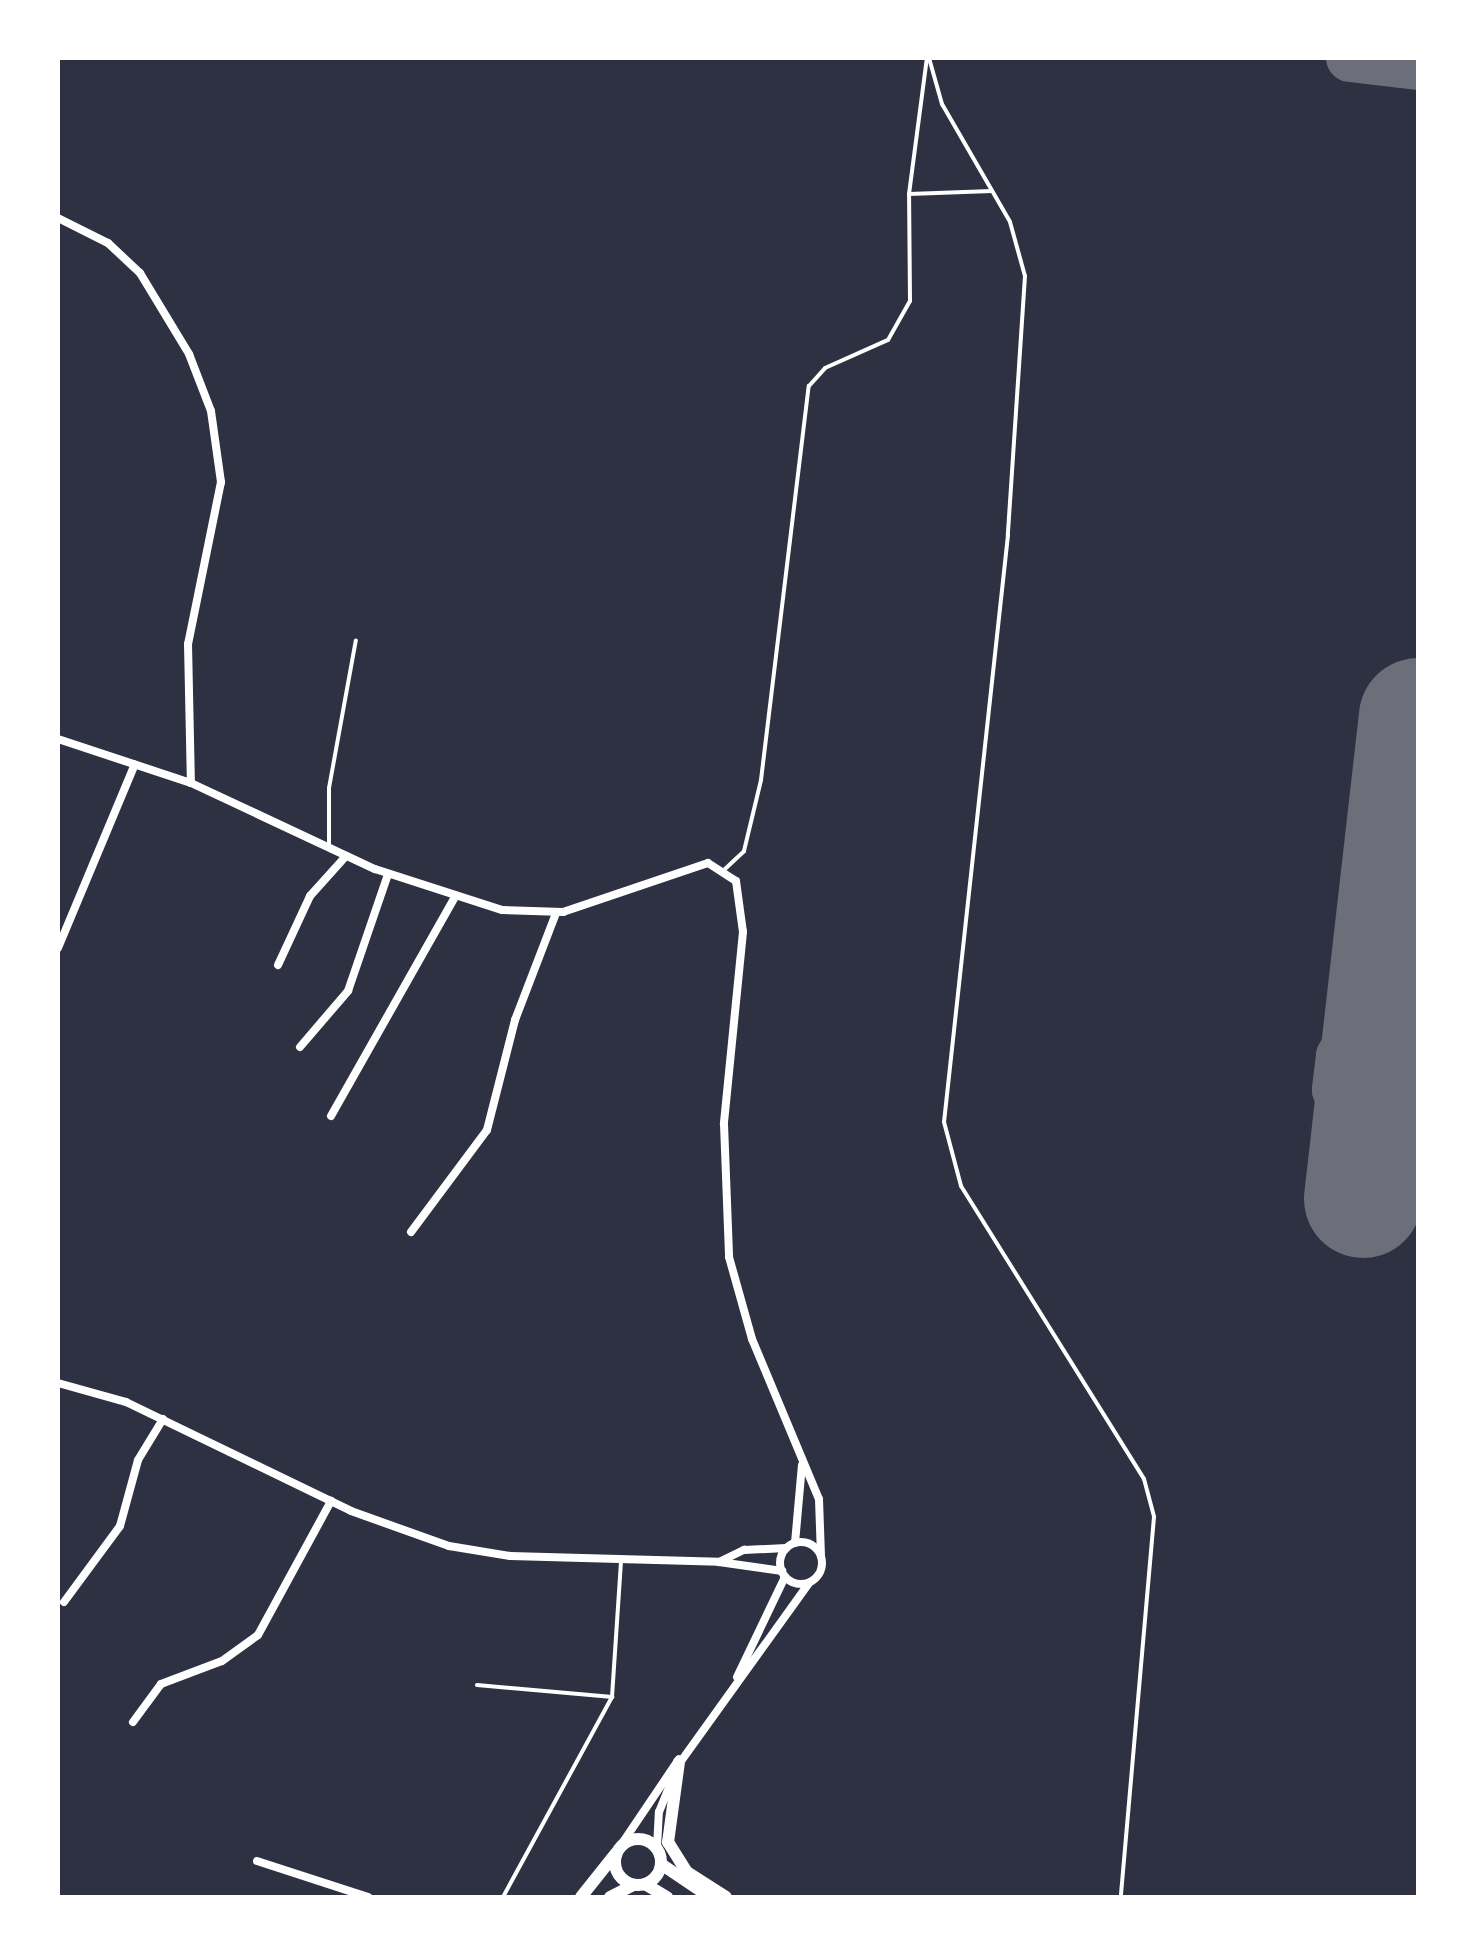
<!DOCTYPE html>
<html>
<head>
<meta charset="utf-8">
<style>
  body { margin:0 }
  #map { position:relative; width:1476px; height:1955px; overflow:hidden; background:#2d3142; font-family:"PT Serif",serif }
  div>[style] { position:absolute }
  .taxiway>* { height:48px; margin:-24px; padding:0 24px; transform-origin:24px; border-radius:24px; background:#6c6f7a }
  .runway>* { height:118px; margin:-59px; padding:0 59px; transform-origin:59px; border-radius:59px; background:#6c6f7a }
  .service>* { height:4px; margin:-2px; padding:0 2px; transform-origin:2px; border-radius:2px; background:#fff }
  .minor>* { height:8px; margin:-4px; padding:0 4px; transform-origin:4px; border-radius:4px; background:#fff }
  .minor>.ring { margin:-4px; padding:0; box-sizing:content-box; background:none; border:8px solid #fff; border-radius:50% }
  .secondary>* { height:12px; margin:-6px; padding:0 6px; transform-origin:6px; border-radius:6px; background:#fff }
  .secondary>.ring { margin:-6px; padding:0; box-sizing:content-box; background:none; border:12px solid #fff; border-radius:50% }
  span { translate:-50% -50%; white-space:nowrap; text-align:center; line-height:1.15; -webkit-text-stroke:8px #fff; paint-order:stroke }
  .frame { position:absolute; inset:0; border:60px solid #fff; pointer-events:none }
</style>
</head>
<body>
<div id="map">
  <div class="taxiway">
    <i style="left:1350px;top:58px;width:68px;rotate:6.7deg"></i>
    <i style="left:1391px;top:952px;width:40px;rotate:102deg"></i>
    <i style="left:1383px;top:991px;width:78px;rotate:123.5deg"></i>
    <i style="left:1340px;top:1056px;width:34px;rotate:97deg"></i>
    <i style="left:1336px;top:1090px;width:65px;rotate:69.3deg"></i>
    <i style="left:1359px;top:1151px;width:34px;rotate:43deg"></i>
    <i style="left:1384px;top:1174px;width:37px;rotate:22deg"></i>
  </div>
  <div class="runway">
    <i style="left:1363px;top:1199px;width:485px;rotate:-83.5deg"></i>
  </div>
  <div class="service">
    <i style="left:929px;top:58px;width:48px;rotate:74.2deg"></i>
    <i style="left:942px;top:104px;width:136px;rotate:60deg"></i>
    <i style="left:1010px;top:222px;width:56px;rotate:74.5deg"></i>
    <i style="left:1025px;top:276px;width:260px;rotate:93.8deg"></i>
    <i style="left:1008px;top:535px;width:590px;rotate:96.22deg"></i>
    <i style="left:944px;top:1122px;width:66px;rotate:75.1deg"></i>
    <i style="left:961px;top:1186px;width:345px;rotate:58deg"></i>
    <i style="left:1144px;top:1479px;width:39px;rotate:75deg"></i>
    <i style="left:1154px;top:1517px;width:381px;rotate:95deg"></i>
    <i style="left:909px;top:194px;width:83px;rotate:-2.1deg"></i>
    <i style="left:329px;top:845px;width:57px;rotate:-90deg"></i>
    <i style="left:329px;top:788px;width:150px;rotate:-79.7deg"></i>
    <i style="left:725px;top:869px;width:26px;rotate:-43deg"></i>
    <i style="left:744px;top:851px;width:73px;rotate:-76.5deg"></i>
    <i style="left:761px;top:780px;width:397px;rotate:-83.1deg"></i>
    <i style="left:809px;top:386px;width:24px;rotate:-48deg"></i>
    <i style="left:825px;top:368px;width:69px;rotate:-24deg"></i>
    <i style="left:888px;top:340px;width:45px;rotate:-60.6deg"></i>
    <i style="left:910px;top:301px;width:107px;rotate:-90.5deg"></i>
    <i style="left:909px;top:194px;width:137px;rotate:-82.5deg"></i>
    <i style="left:477px;top:1685px;width:136px;rotate:5.1deg"></i>
    <i style="left:612px;top:1697px;width:228px;rotate:118.6deg"></i>
    <i style="left:612px;top:1697px;width:134px;rotate:-86.2deg"></i>
  </div>
  <div class="minor">
    <i style="left:58px;top:218px;width:56px;rotate:26.6deg"></i>
    <i style="left:108px;top:243px;width:44px;rotate:43.2deg"></i>
    <i style="left:140px;top:273px;width:95px;rotate:58.8deg"></i>
    <i style="left:189px;top:354px;width:61px;rotate:68.9deg"></i>
    <i style="left:211px;top:411px;width:72px;rotate:82deg"></i>
    <i style="left:221px;top:482px;width:165px;rotate:101.5deg"></i>
    <i style="left:188px;top:644px;width:139px;rotate:88.8deg"></i>
    <i style="left:58px;top:739px;width:140px;rotate:18.3deg"></i>
    <i style="left:191px;top:783px;width:203px;rotate:25.1deg"></i>
    <i style="left:375px;top:869px;width:133px;rotate:17.9deg"></i>
    <i style="left:502px;top:910px;width:61px;rotate:1.9deg"></i>
    <i style="left:563px;top:912px;width:153px;rotate:-18.7deg"></i>
    <i style="left:708px;top:863px;width:33px;rotate:33deg"></i>
    <i style="left:736px;top:881px;width:51px;rotate:82.2deg"></i>
    <i style="left:743px;top:932px;width:193px;rotate:95.7deg"></i>
    <i style="left:724px;top:1124px;width:133px;rotate:87.8deg"></i>
    <i style="left:729px;top:1257px;width:85px;rotate:74.3deg"></i>
    <i style="left:752px;top:1339px;width:173px;rotate:67.3deg"></i>
    <i style="left:819px;top:1499px;width:57px;rotate:88deg"></i>
    <i style="left:58px;top:948px;width:199px;rotate:-67.3deg"></i>
    <i style="left:278px;top:965px;width:76px;rotate:-65.1deg"></i>
    <i style="left:310px;top:896px;width:54px;rotate:-48deg"></i>
    <i style="left:300px;top:1047px;width:74px;rotate:-49.4deg"></i>
    <i style="left:348px;top:991px;width:124px;rotate:-71.1deg"></i>
    <i style="left:331px;top:1116px;width:252px;rotate:-60.5deg"></i>
    <i style="left:411px;top:1232px;width:127px;rotate:-53.3deg"></i>
    <i style="left:487px;top:1130px;width:114px;rotate:-75.7deg"></i>
    <i style="left:515px;top:1020px;width:115px;rotate:-69deg"></i>
    <i style="left:58px;top:1383px;width:71px;rotate:15.6deg"></i>
    <i style="left:126px;top:1402px;width:250px;rotate:25.8deg"></i>
    <i style="left:351px;top:1511px;width:104px;rotate:19.7deg"></i>
    <i style="left:449px;top:1546px;width:62px;rotate:9.3deg"></i>
    <i style="left:510px;top:1556px;width:209px;rotate:1.6deg"></i>
    <i style="left:719px;top:1562px;width:64px;rotate:8.1deg"></i>
    <i class="ring" style="left:780px;top:1542px;width:34px;height:34px"></i>
    <i style="left:795px;top:1543px;width:78px;rotate:-84.9deg"></i>
    <i style="left:719px;top:1562px;width:28px;rotate:-26deg"></i>
    <i style="left:744px;top:1550px;width:42px;rotate:-2.7deg"></i>
    <i style="left:64px;top:1602px;width:94px;rotate:-53.6deg"></i>
    <i style="left:120px;top:1526px;width:68px;rotate:-74.7deg"></i>
    <i style="left:138px;top:1460px;width:48px;rotate:-58.6deg"></i>
    <i style="left:737px;top:1677px;width:111px;rotate:-64.4deg"></i>
    <i style="left:133px;top:1722px;width:47px;rotate:-53.6deg"></i>
    <i style="left:161px;top:1684px;width:65px;rotate:-20.7deg"></i>
    <i style="left:222px;top:1661px;width:44px;rotate:-35.8deg"></i>
    <i style="left:258px;top:1635px;width:153px;rotate:-61.4deg"></i>
    <i style="left:679px;top:1764px;width:223px;rotate:-54.3deg"></i>
    <i style="left:619px;top:1848px;width:107px;rotate:-56deg"></i>
    <i style="left:657px;top:1848px;width:36px;rotate:-87deg"></i>
    <i style="left:659px;top:1812px;width:35px;rotate:-68deg"></i>
    <i style="left:257px;top:1861px;width:117px;rotate:18deg"></i>
  </div>
  <div class="secondary">
    <i style="left:679px;top:1762px;width:81px;rotate:97.8deg"></i>
    <i style="left:668px;top:1842px;width:36px;rotate:58deg"></i>
    <i style="left:687px;top:1872px;width:46px;rotate:32.7deg"></i>
    <i class="ring" style="left:615px;top:1839px;width:34px;height:34px"></i>
    <i style="left:661px;top:1864px;width:59px;rotate:34deg"></i>
    <i style="left:645px;top:1884px;width:26px;rotate:31deg"></i>
    <i style="left:581px;top:1897px;width:56px;rotate:-51.5deg"></i>
    <i style="left:610px;top:1897px;width:27px;rotate:-27deg"></i>
  </div>
  <div class="frame"></div>
</div>
</body>
</html>
